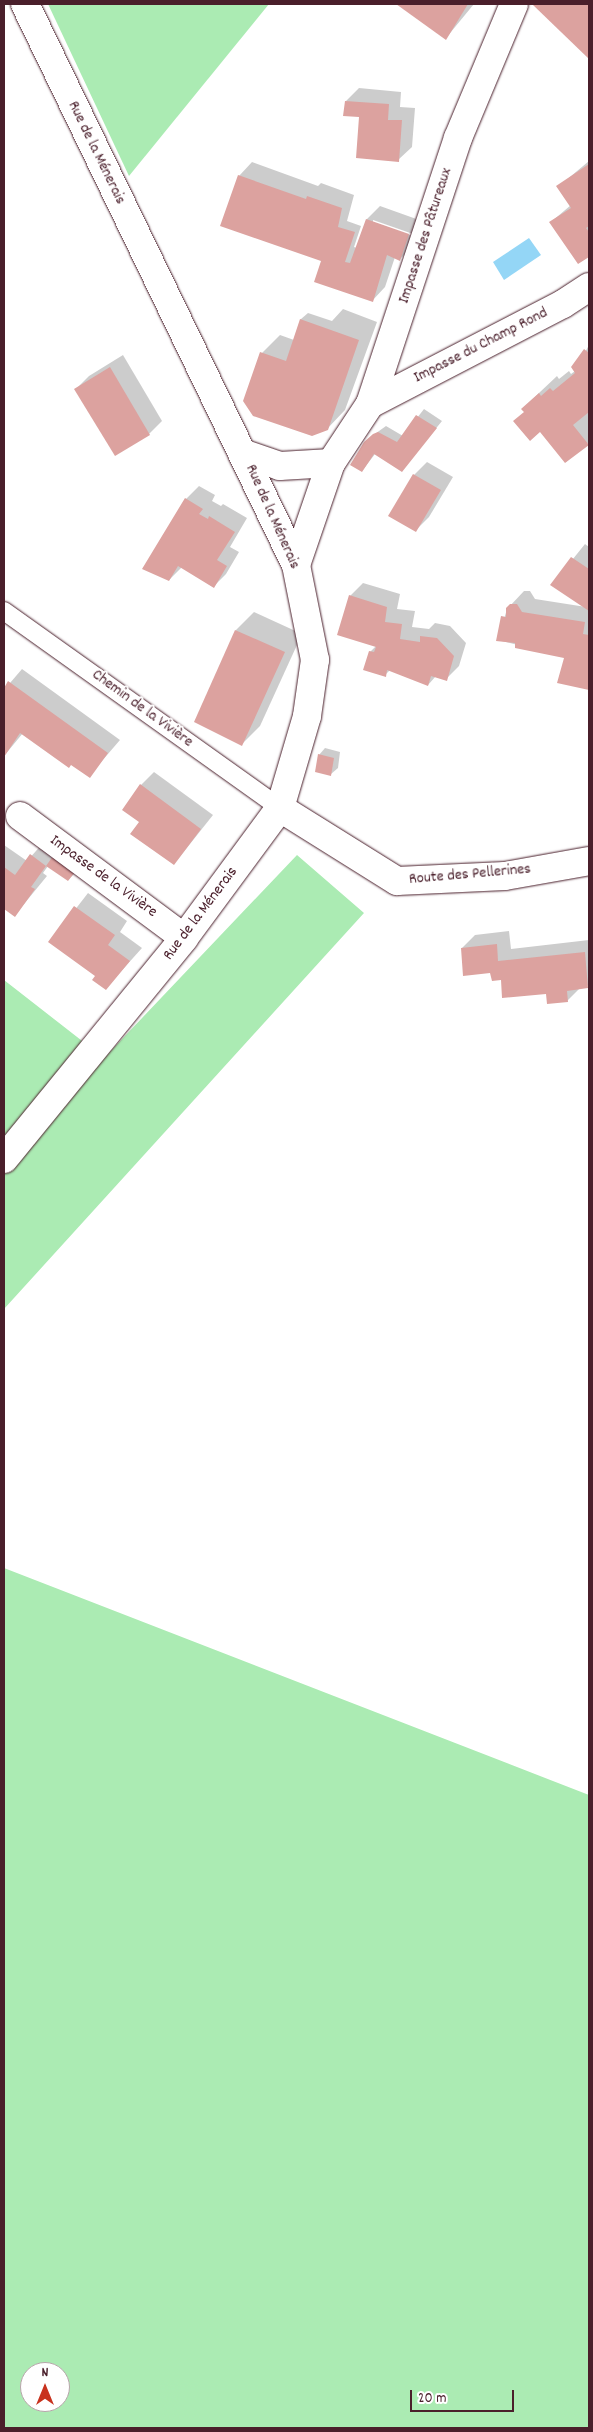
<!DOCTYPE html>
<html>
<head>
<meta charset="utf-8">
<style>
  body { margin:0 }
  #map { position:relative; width:593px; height:2432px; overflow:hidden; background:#fff; font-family:Dekko,sans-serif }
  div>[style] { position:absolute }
  .green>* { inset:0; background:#abebb3 }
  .water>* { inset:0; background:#94d6f6 }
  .shadow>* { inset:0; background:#0003 }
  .building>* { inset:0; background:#dca29f }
  .roads { filter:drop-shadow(0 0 1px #4a1f2b) drop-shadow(0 0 1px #4a1f2b) }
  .service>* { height:18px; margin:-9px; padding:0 9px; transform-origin:9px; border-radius:9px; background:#fff }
  .minor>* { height:28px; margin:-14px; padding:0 14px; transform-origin:14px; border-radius:14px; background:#fff }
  span { translate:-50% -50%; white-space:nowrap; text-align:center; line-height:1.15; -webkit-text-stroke:4px #fff; paint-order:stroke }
  .street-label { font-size:16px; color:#4a1f2b }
  .frame { position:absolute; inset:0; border:5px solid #4a1f2b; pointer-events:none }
  .north { position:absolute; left:20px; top:2362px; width:50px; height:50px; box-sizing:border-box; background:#fff; border:1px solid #b7a5aa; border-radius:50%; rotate:0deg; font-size:14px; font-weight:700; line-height:20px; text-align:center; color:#4a1f2b }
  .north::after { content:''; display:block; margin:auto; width:18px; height:22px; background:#c8321e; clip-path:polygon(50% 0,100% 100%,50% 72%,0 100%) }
  .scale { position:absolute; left:410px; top:2390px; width:104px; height:22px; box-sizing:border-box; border:2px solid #4a1f2b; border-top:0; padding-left:6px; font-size:15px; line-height:18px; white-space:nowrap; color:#4a1f2b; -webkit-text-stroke:4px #fff; paint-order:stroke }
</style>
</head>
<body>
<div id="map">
  <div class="green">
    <i style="clip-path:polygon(48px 4px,269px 4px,129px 176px)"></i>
    <i style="clip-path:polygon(297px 855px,364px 913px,4px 1309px,4px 980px,104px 1058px)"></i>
    <i style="clip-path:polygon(evenodd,4px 1568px,589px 1795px,589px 2428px,4px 2428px,4px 1568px,30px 2372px,60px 2372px,60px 2402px,30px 2402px,30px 2372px)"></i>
  </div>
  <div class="water">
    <i style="clip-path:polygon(529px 238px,541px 255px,504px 280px,493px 262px)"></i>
  </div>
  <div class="shadow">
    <i style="clip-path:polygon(399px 4px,474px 4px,446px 38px)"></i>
    <i style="clip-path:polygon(537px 4px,589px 4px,589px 57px,535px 5px)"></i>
    <i style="clip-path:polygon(359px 88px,401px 92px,400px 107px,415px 108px,412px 147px,398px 160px,346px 101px)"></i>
    <i style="clip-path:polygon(589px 161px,589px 255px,579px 262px,551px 222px,571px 205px,558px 187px)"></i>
    <i style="clip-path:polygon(evenodd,252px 162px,318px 186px,321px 183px,354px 195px,347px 221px,361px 226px,354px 247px,357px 248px,367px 219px,380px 206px,422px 221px,413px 246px,400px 259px,395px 257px,385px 287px,372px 301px,323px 260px,239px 176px,252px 162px,373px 220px,416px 235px,415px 237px,373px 222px,373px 220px)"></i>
    <i style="clip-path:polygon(343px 309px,377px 322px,345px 410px,327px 429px,262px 353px,280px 335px,294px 340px,301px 319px,308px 313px,332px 321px)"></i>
    <i style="clip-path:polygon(589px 345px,589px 442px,566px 462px,522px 409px,557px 376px,559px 379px,569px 371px,571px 374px,575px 371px)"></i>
    <i style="clip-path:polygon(123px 355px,162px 421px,149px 434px,115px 454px,76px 389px,89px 376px)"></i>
    <i style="clip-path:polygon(424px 409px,442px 421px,408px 463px,375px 454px,362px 471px,372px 436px,386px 426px,403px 436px)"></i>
    <i style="clip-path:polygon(427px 462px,453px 477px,429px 517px,416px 530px,414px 475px)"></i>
    <i style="clip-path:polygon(199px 486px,215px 495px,212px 501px,221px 506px,223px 504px,247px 518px,230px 547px,239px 552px,226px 574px,213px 587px,182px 567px,169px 580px,186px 499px)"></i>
    <i style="clip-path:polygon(585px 544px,589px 547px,589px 689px,565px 657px,498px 640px,507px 609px,524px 591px,530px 591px,535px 599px,586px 607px,552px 585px)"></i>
    <i style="clip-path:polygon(363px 583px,400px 594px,397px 609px,415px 611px,412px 627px,429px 629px,435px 623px,450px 626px,466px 643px,459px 666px,446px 679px,436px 676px,428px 685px,390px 670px,385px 675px,370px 652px,376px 646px,350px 596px)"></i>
    <i style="clip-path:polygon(254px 612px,302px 634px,260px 726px,242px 744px,236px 630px)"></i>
    <i style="clip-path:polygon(22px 669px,120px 740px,89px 776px,23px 733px,4px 756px,4px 690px)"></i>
    <i style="clip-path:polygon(325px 748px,340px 752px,338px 768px,331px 774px,319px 755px)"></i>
    <i style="clip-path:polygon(154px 772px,213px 815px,174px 864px,141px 821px,141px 785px)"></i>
    <i style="clip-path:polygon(44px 842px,75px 873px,68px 880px,48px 866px,43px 873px,47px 876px,15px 915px,4px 908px,4px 845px,27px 861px)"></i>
    <i style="clip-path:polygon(88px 893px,127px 921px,120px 932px,142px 948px,106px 988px,97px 975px,50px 942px)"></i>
    <i style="clip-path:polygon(509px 931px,511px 949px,589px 940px,589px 985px,580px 988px,567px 1001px,502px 978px,462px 948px,475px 935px)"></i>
  </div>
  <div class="building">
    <i style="clip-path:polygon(396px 4px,468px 4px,446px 40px)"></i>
    <i style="clip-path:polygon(535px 4px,589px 4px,589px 59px,533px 5px)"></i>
    <i style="clip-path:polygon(345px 101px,389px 104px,388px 120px,402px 120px,399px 162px,356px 158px,359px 117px,343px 116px)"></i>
    <i style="clip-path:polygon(589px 164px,589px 226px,586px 228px,589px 232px,589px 257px,578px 264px,549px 222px,571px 208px,556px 186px)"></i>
    <i style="clip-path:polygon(238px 175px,306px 199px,307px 196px,342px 208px,338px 227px,355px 232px,345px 262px,350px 263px,366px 219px,409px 234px,400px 261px,387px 255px,373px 302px,314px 282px,321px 261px,220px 226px)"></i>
    <i style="clip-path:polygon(300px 319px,359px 340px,328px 430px,312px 436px,253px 416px,243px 401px,260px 352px,286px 361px)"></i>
    <i style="clip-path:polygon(584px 349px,589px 353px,589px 412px,573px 425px,589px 445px,565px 463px,540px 432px,530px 441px,513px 421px,524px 412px,521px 409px,539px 393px,541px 396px,550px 388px,553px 391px,575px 373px,571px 367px)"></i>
    <i style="clip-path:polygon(110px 367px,150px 435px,115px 456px,74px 389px)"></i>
    <i style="clip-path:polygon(416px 415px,437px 428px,402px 472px,374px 454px,362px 472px,350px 465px,364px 442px,373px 434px,378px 432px,397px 442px)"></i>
    <i style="clip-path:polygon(413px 474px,441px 490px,416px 532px,388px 516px)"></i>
    <i style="clip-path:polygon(185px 498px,203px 509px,199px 514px,208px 519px,209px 516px,235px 532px,217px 560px,227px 566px,214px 588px,178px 566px,169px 581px,142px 569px)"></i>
    <i style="clip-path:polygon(571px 557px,589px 569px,589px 611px,550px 585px)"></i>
    <i style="clip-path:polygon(349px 595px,387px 607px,385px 622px,402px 624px,400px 639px,420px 642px,420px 636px,437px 638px,454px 656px,447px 681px,431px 676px,428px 686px,387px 670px,386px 677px,363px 670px,369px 651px,374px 652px,376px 647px,337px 635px)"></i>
    <i style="clip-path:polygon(510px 604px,517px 604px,522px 612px,585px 622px,583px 634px,589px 635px,589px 690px,557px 683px,564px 658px,515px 648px,515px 643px,496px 641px,501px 616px,506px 617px,506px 608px)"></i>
    <i style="clip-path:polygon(235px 630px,285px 652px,242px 746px,194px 722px)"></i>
    <i style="clip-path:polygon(8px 681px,108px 753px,90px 778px,71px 765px,69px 768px,20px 733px,4px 757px,4px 688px)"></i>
    <i style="clip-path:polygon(318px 754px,334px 758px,331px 776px,315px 772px)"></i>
    <i style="clip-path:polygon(140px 784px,201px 829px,174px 865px,130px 834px,139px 822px,122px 810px)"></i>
    <i style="clip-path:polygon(30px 854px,46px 866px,31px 887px,35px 889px,15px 917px,4px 909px,4px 867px,15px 875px)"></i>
    <i style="clip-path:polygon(53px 856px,75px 872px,68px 881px,46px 866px)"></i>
    <i style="clip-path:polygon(74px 906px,115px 935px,108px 945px,130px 961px,106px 990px,92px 980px,95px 976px,48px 942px)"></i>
    <i style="clip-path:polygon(497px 944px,498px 961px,585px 952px,588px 988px,567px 991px,568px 1002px,547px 1004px,546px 994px,502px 998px,501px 980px,492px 981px,490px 973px,463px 976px,461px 948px)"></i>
  </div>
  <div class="roads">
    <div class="service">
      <i style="left:4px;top:611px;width:339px;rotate:35.5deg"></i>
    </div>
    <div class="minor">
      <i style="left:370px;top:404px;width:217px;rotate:-27.4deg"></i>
      <i style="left:563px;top:304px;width:31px;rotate:-33deg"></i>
      <i style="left:242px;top:453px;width:40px;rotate:18.9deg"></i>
      <i style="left:280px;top:466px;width:51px;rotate:-3.4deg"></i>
      <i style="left:296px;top:565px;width:108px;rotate:-71.1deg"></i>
      <i style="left:331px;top:463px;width:71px;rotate:-56.5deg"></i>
      <i style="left:370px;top:404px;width:280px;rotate:-71.7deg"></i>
      <i style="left:458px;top:138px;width:145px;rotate:-67.3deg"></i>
      <i style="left:280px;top:808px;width:138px;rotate:32deg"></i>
      <i style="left:397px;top:881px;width:108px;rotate:-2.7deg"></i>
      <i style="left:505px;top:876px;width:85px;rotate:-10.1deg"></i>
      <i style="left:20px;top:816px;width:204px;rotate:36.6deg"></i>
      <i style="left:4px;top:1159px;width:285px;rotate:-50.8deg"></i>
      <i style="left:184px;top:938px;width:162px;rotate:-53.6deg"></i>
      <i style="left:280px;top:808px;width:96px;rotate:-73.6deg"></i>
      <i style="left:307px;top:716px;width:57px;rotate:-81.9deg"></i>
      <i style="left:315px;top:660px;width:97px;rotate:-101.3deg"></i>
      <i style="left:296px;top:565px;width:623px;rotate:-115.78deg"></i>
    </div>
  </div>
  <div class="street-label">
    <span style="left:96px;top:153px;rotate:64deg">Rue de la Ménerais</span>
    <span style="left:426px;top:236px;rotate:-72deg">Impasse des Pâtureaux</span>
    <span style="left:481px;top:346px;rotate:-27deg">Impasse du Champ Rond</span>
    <span style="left:272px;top:517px;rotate:66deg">Rue de la Ménerais</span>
    <span style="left:142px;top:709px;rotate:36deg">Chemin de la Vivière</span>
    <span style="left:470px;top:875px;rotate:-5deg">Route des Pellerines</span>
    <span style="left:103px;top:877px;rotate:36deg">Impasse de la Vivière</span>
    <span style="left:201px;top:914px;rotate:-53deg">Rue de la Ménerais</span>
  </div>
  <div class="frame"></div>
  <div class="north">N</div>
  <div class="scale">20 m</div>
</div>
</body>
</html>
